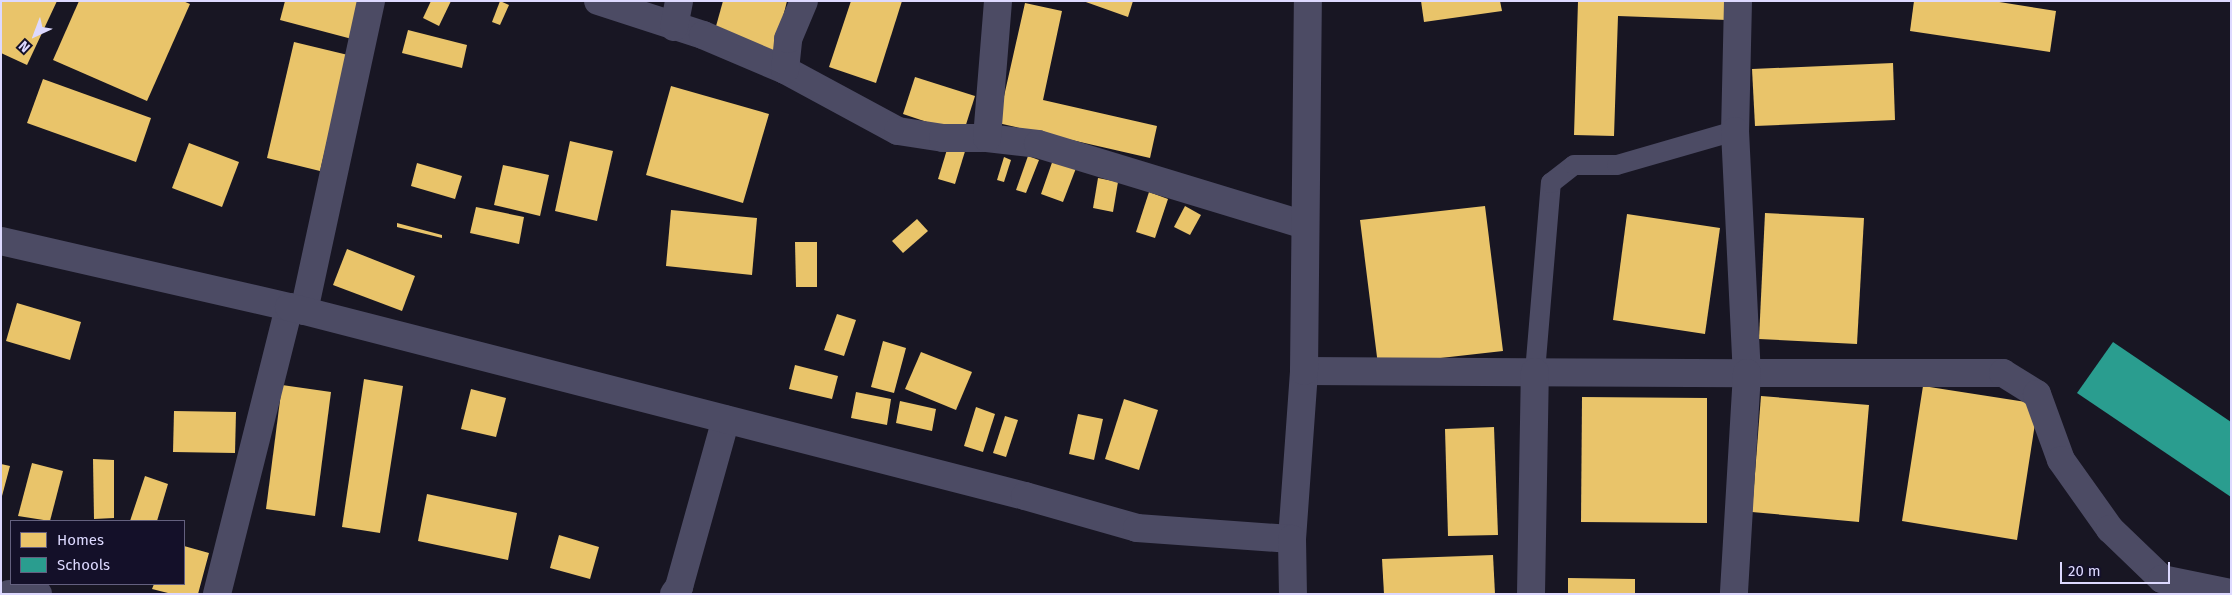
<!DOCTYPE html>
<html>
<head>
<meta charset="utf-8">
<style>
  body { margin:0 }
  #map { position:relative; width:2232px; height:595px; overflow:hidden; background:#181623; font-family:"Fira Sans",sans-serif }
  div>[style] { position:absolute }
  .homes>* { inset:0; background:#e9c46a }
  .schools>* { inset:0; background:#2a9d8f }
  .service>* { height:20px; margin:-10px; padding:0 10px; transform-origin:10px; border-radius:10px; background:#4c4b64 }
  .minor>* { height:28px; margin:-14px; padding:0 14px; transform-origin:14px; border-radius:14px; background:#4c4b64 }
  .tertiary>* { height:28px; margin:-14px; padding:0 14px; transform-origin:14px; border-radius:14px; background:#4c4b64 }
  span { translate:-50% -50%; white-space:nowrap; text-align:center; line-height:1.15; -webkit-text-stroke:5px #141029; paint-order:stroke }
  .frame { position:absolute; inset:0; border:2px solid #ddd9ff; pointer-events:none }
  .legend { position:absolute; left:10px; top:520px; width:175px; height:65px; box-sizing:border-box; background:#141029; border:1px solid #64607f; margin:0; padding:6px 9px; list-style:none; font-size:15px; color:#ddd9ff }
  .legend li { display:flex; align-items:center; gap:10px; height:25px }
  .legend b { width:25px; border:1px solid #64607f }
  .north { position:absolute; left:10px; top:10px; width:50px; height:50px; -webkit-text-stroke:4px #141029; paint-order:stroke; rotate:223deg; font-size:14px; font-weight:700; line-height:20px; text-align:center; color:#ddd9ff }
  .north::after { content:''; display:block; margin:auto; width:18px; height:22px; background:#ddd9ff; clip-path:polygon(50% 0,100% 100%,50% 72%,0 100%) }
  .scale { position:absolute; left:2060px; top:562px; width:110px; height:22px; box-sizing:border-box; border:2px solid #ddd9ff; border-top:0; padding-left:6px; font-size:15px; line-height:18px; white-space:nowrap; color:#ddd9ff; -webkit-text-stroke:4px #141029; paint-order:stroke }
</style>
</head>
<body>
<div id="map">
  <div class="homes">
    <i style="clip-path:polygon(1px 1px,57px 1px,27px 65px,1px 53px)"></i>
    <i style="clip-path:polygon(79px 1px,183px 1px,190px 4px,147px 101px,53px 60px)"></i>
    <i style="clip-path:polygon(285px 1px,362px 1px,352px 39px,280px 20px)"></i>
    <i style="clip-path:polygon(431px 1px,451px 1px,439px 26px,423px 18px)"></i>
    <i style="clip-path:polygon(500px 1px,509px 5px,500px 25px,492px 22px)"></i>
    <i style="clip-path:polygon(723px 1px,787px 1px,774px 53px,713px 37px)"></i>
    <i style="clip-path:polygon(851px 1px,902px 1px,876px 83px,829px 67px)"></i>
    <i style="clip-path:polygon(1083px 1px,1133px 1px,1128px 17px)"></i>
    <i style="clip-path:polygon(1421px 1px,1500px 1px,1502px 11px,1424px 22px)"></i>
    <i style="clip-path:polygon(1578px 1px,1727px 1px,1727px 20px,1618px 16px,1614px 136px,1574px 135px)"></i>
    <i style="clip-path:polygon(1914px 1px,1993px 1px,2056px 11px,2050px 52px,1910px 31px)"></i>
    <i style="clip-path:polygon(1025px 3px,1062px 11px,1043px 100px,1157px 126px,1150px 158px,998px 123px)"></i>
    <i style="clip-path:polygon(408px 30px,467px 45px,462px 68px,402px 53px)"></i>
    <i style="clip-path:polygon(294px 42px,348px 55px,320px 171px,267px 158px)"></i>
    <i style="clip-path:polygon(1893px 63px,1895px 120px,1755px 126px,1752px 69px)"></i>
    <i style="clip-path:polygon(915px 77px,975px 96px,963px 134px,903px 114px)"></i>
    <i style="clip-path:polygon(43px 79px,151px 118px,136px 162px,27px 123px)"></i>
    <i style="clip-path:polygon(671px 86px,769px 114px,743px 203px,646px 175px)"></i>
    <i style="clip-path:polygon(570px 141px,613px 151px,597px 221px,555px 211px)"></i>
    <i style="clip-path:polygon(189px 143px,239px 162px,222px 207px,172px 188px)"></i>
    <i style="clip-path:polygon(949px 143px,966px 148px,955px 184px,938px 179px)"></i>
    <i style="clip-path:polygon(1055px 154px,1078px 163px,1063px 202px,1041px 194px)"></i>
    <i style="clip-path:polygon(1028px 156px,1039px 160px,1026px 193px,1016px 190px)"></i>
    <i style="clip-path:polygon(1004px 157px,1011px 160px,1004px 182px,997px 180px)"></i>
    <i style="clip-path:polygon(417px 163px,462px 176px,455px 199px,411px 186px)"></i>
    <i style="clip-path:polygon(503px 165px,549px 175px,540px 216px,494px 205px)"></i>
    <i style="clip-path:polygon(1098px 178px,1118px 182px,1113px 212px,1093px 208px)"></i>
    <i style="clip-path:polygon(1149px 192px,1168px 199px,1155px 238px,1136px 232px)"></i>
    <i style="clip-path:polygon(1185px 206px,1201px 215px,1190px 235px,1174px 227px)"></i>
    <i style="clip-path:polygon(1485px 206px,1503px 351px,1378px 365px,1360px 220px)"></i>
    <i style="clip-path:polygon(476px 207px,524px 217px,519px 244px,470px 233px)"></i>
    <i style="clip-path:polygon(671px 210px,757px 218px,752px 275px,666px 266px)"></i>
    <i style="clip-path:polygon(1765px 213px,1864px 218px,1857px 344px,1759px 339px)"></i>
    <i style="clip-path:polygon(1627px 214px,1720px 228px,1705px 334px,1613px 320px)"></i>
    <i style="clip-path:polygon(917px 219px,928px 231px,903px 253px,892px 241px)"></i>
    <i style="clip-path:polygon(397px 223px,442px 235px,442px 238px,397px 227px)"></i>
    <i style="clip-path:polygon(795px 242px,817px 242px,817px 287px,796px 287px)"></i>
    <i style="clip-path:polygon(347px 249px,415px 276px,402px 311px,333px 285px)"></i>
    <i style="clip-path:polygon(17px 303px,81px 322px,70px 360px,6px 341px)"></i>
    <i style="clip-path:polygon(837px 314px,856px 320px,844px 356px,824px 350px)"></i>
    <i style="clip-path:polygon(883px 341px,906px 348px,894px 393px,871px 387px)"></i>
    <i style="clip-path:polygon(921px 352px,972px 372px,956px 410px,905px 389px)"></i>
    <i style="clip-path:polygon(795px 365px,838px 376px,832px 399px,789px 389px)"></i>
    <i style="clip-path:polygon(364px 379px,403px 386px,380px 533px,342px 527px)"></i>
    <i style="clip-path:polygon(282px 385px,331px 392px,315px 516px,266px 509px)"></i>
    <i style="clip-path:polygon(1923px 386px,2038px 404px,2017px 540px,1902px 521px)"></i>
    <i style="clip-path:polygon(471px 389px,506px 398px,496px 437px,461px 429px)"></i>
    <i style="clip-path:polygon(856px 392px,891px 399px,887px 425px,851px 418px)"></i>
    <i style="clip-path:polygon(1761px 396px,1869px 405px,1859px 522px,1752px 512px)"></i>
    <i style="clip-path:polygon(1582px 397px,1707px 398px,1707px 523px,1581px 522px)"></i>
    <i style="clip-path:polygon(1124px 399px,1158px 410px,1139px 470px,1105px 459px)"></i>
    <i style="clip-path:polygon(900px 401px,936px 409px,932px 431px,896px 423px)"></i>
    <i style="clip-path:polygon(976px 407px,995px 414px,983px 452px,964px 446px)"></i>
    <i style="clip-path:polygon(174px 411px,236px 412px,235px 453px,173px 452px)"></i>
    <i style="clip-path:polygon(1078px 414px,1103px 419px,1094px 460px,1069px 454px)"></i>
    <i style="clip-path:polygon(1005px 416px,1018px 420px,1006px 457px,993px 453px)"></i>
    <i style="clip-path:polygon(1494px 427px,1498px 535px,1448px 536px,1445px 429px)"></i>
    <i style="clip-path:polygon(93px 459px,114px 460px,114px 518px,94px 519px)"></i>
    <i style="clip-path:polygon(32px 463px,63px 471px,50px 521px,18px 516px)"></i>
    <i style="clip-path:polygon(1px 464px,10px 466px,2px 496px,1px 496px)"></i>
    <i style="clip-path:polygon(145px 476px,168px 484px,157px 521px,130px 521px)"></i>
    <i style="clip-path:polygon(427px 494px,517px 513px,508px 560px,418px 541px)"></i>
    <i style="clip-path:polygon(559px 535px,599px 547px,590px 579px,550px 568px)"></i>
    <i style="clip-path:polygon(184px 546px,209px 553px,198px 594px,172px 594px,152px 589px,154px 584px,184px 584px)"></i>
    <i style="clip-path:polygon(1493px 555px,1495px 594px,1384px 594px,1382px 559px)"></i>
    <i style="clip-path:polygon(1568px 578px,1635px 579px,1635px 594px,1568px 594px)"></i>
  </div>
  <div class="schools">
    <i style="clip-path:polygon(2113px 342px,2231px 422px,2231px 497px,2077px 393px)"></i>
  </div>
  <div class="service">
    <i style="left:1535px;top:372px;width:190px;rotate:-85.2deg"></i>
    <i style="left:1551px;top:183px;width:29px;rotate:-38deg"></i>
    <i style="left:1574px;top:165px;width:43px"></i>
    <i style="left:1617px;top:165px;width:123px;rotate:-16.1deg"></i>
  </div>
  <div class="minor">
    <i style="left:598px;top:1px;width:110px;rotate:17.9deg"></i>
    <i style="left:703px;top:35px;width:89px;rotate:23.1deg"></i>
    <i style="left:785px;top:70px;width:128px;rotate:28.4deg"></i>
    <i style="left:898px;top:131px;width:46px;rotate:8.8deg"></i>
    <i style="left:943px;top:138px;width:44px"></i>
    <i style="left:987px;top:138px;width:51px;rotate:6.7deg"></i>
    <i style="left:1038px;top:144px;width:279px;rotate:16.9deg"></i>
    <i style="left:1738px;top:1px;width:130px;rotate:91.3deg"></i>
    <i style="left:1735px;top:131px;width:242px;rotate:87.2deg"></i>
    <i style="left:1747px;top:373px;width:256px"></i>
    <i style="left:2003px;top:373px;width:40px;rotate:32deg"></i>
    <i style="left:2037px;top:394px;width:70px;rotate:70deg"></i>
    <i style="left:2061px;top:460px;width:85px;rotate:54.6deg"></i>
    <i style="left:2110px;top:529px;width:72px;rotate:43.9deg"></i>
    <i style="left:2162px;top:579px;width:70px;rotate:11.5deg"></i>
    <i style="left:674px;top:27px;width:26px;rotate:-79deg"></i>
    <i style="left:785px;top:70px;width:31px;rotate:-84deg"></i>
    <i style="left:788px;top:39px;width:41px;rotate:-67.2deg"></i>
    <i style="left:987px;top:138px;width:137px;rotate:-85.4deg"></i>
    <i style="left:304px;top:311px;width:317px;rotate:-77.8deg"></i>
    <i style="left:1304px;top:371px;width:443px;rotate:0.3deg"></i>
    <i style="left:1747px;top:373px;width:221px;rotate:93.4deg"></i>
    <i style="left:1292px;top:539px;width:168px;rotate:-85.9deg"></i>
    <i style="left:1304px;top:371px;width:370px;rotate:-89.4deg"></i>
    <i style="left:9px;top:594px;width:29px"></i>
    <i style="left:217px;top:594px;width:296px;rotate:-75.9deg"></i>
    <i style="left:674px;top:594px;width:9px;rotate:-54deg"></i>
    <i style="left:679px;top:587px;width:174px;rotate:-74.4deg"></i>
    <i style="left:1531px;top:594px;width:222px;rotate:-89deg"></i>
  </div>
  <div class="tertiary">
    <i style="left:1px;top:241px;width:295px;rotate:12.9deg"></i>
    <i style="left:289px;top:307px;width:760px;rotate:14.4deg"></i>
    <i style="left:1025px;top:496px;width:116px;rotate:15.9deg"></i>
    <i style="left:1137px;top:528px;width:155px;rotate:4.1deg"></i>
    <i style="left:1292px;top:539px;width:55px;rotate:89deg"></i>
  </div>
  <div class="frame"></div>
  <ul class="legend">
  <li><b style="height:14px;background:#e9c46a"></b>Homes</li>
  <li><b style="height:14px;background:#2a9d8f"></b>Schools</li>
  </ul>
  <div class="north">N</div>
  <div class="scale">20 m</div>
</div>
</body>
</html>
